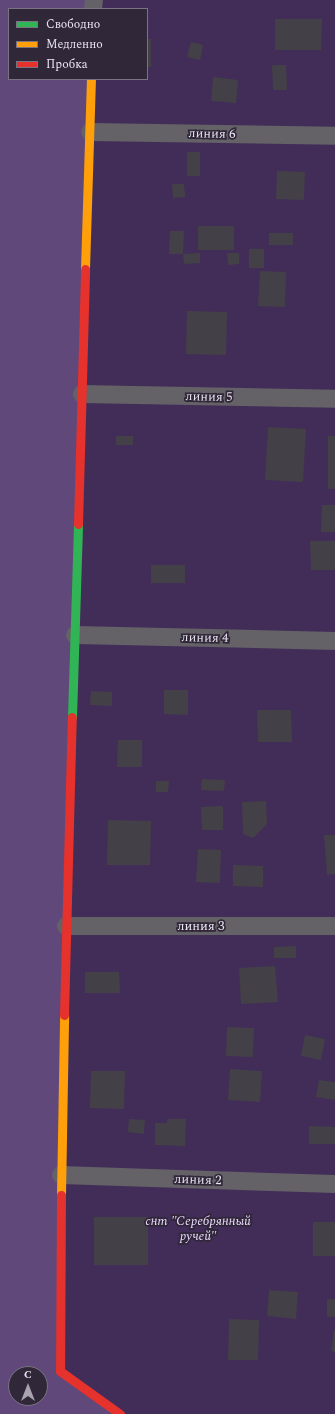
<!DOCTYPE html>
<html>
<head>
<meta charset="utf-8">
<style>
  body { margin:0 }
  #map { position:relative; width:335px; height:1414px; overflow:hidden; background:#302b35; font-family:Spectral,serif }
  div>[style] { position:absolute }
  .green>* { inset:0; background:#412d58 }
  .forest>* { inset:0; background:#60487b }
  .building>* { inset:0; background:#444048 }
  .street>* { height:18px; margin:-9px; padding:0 9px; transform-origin:9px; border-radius:9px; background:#646167 }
  .fast>* { height:9px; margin:-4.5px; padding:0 4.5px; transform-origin:4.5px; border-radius:4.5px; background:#30b455 }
  .slow>* { height:9px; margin:-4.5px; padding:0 4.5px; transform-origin:4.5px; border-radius:4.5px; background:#ff9f0a }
  .jam>* { height:9px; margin:-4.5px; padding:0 4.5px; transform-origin:4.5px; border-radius:4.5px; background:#e5322d }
  span { translate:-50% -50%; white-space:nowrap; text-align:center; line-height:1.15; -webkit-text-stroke:3.5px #302739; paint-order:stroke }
  .street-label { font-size:13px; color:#e9e4f0 }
  .park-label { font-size:13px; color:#ebdbff; font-style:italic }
  .legend { position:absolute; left:8px; top:8px; width:140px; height:72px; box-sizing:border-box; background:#302739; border:1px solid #7a7382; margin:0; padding:5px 7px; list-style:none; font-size:12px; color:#e9e4f0 }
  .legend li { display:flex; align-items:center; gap:8px; height:20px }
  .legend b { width:20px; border:1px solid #7a7382 }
  .north { position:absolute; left:8px; top:1366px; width:40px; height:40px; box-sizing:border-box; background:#302739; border:1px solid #7a7382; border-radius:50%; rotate:0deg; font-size:11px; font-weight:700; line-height:16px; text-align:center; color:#e9e4f0 }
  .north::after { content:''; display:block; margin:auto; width:14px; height:18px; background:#a8a3af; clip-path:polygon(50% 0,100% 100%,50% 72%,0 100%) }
</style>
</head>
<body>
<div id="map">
  <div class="green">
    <i style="clip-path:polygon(94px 0,335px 0,335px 1414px,119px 1414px,60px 1371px,91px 79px,147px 79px,147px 9px,93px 9px)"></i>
  </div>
  <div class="forest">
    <i style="clip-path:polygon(evenodd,0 0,94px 0,93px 9px,9px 9px,9px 79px,91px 79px,60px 1371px,119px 1414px,0 1414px,0 0,16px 1374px,40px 1374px,40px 1398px,16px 1398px,16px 1374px)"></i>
  </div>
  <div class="building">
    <i style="clip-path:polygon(275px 19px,322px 19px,321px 50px,275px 50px)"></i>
    <i style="clip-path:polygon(147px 39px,151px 39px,151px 67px,147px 67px)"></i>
    <i style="clip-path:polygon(191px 42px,203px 45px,200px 60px,187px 57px)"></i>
    <i style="clip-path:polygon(272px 65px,286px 65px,287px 90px,273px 90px)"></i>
    <i style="clip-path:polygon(213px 77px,238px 80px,236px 103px,211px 101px)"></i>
    <i style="clip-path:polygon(187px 152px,200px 152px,200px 176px,187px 176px)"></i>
    <i style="clip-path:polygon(277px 171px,305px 172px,304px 200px,276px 199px)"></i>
    <i style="clip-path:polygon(172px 184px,184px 184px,185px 197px,173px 198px)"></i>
    <i style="clip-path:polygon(198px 226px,234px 226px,234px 250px,198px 250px)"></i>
    <i style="clip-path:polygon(170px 231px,184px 231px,183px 254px,169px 254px)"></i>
    <i style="clip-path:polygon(269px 233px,293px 233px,293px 245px,269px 245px)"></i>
    <i style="clip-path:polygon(249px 249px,264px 249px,264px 268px,249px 268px)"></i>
    <i style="clip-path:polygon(200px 253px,200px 263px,184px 264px,183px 254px)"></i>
    <i style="clip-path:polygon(227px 253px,239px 253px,239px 264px,228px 265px)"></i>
    <i style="clip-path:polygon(260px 271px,286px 272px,285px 307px,258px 306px)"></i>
    <i style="clip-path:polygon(187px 311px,227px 312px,226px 355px,186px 354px)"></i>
    <i style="clip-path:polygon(268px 427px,306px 429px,303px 482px,265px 480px)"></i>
    <i style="clip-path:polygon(116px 436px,133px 436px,133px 445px,116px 445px)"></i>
    <i style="clip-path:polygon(328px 436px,335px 436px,335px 489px,328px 489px)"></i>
    <i style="clip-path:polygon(322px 505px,335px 505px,335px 532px,321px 532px)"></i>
    <i style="clip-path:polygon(310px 541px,335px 541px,335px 570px,311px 570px)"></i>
    <i style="clip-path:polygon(151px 565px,185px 565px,185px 583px,151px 583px)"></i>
    <i style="clip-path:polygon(164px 690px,188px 690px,188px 715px,164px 714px)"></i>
    <i style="clip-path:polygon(91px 691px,112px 692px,112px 706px,90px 705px)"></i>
    <i style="clip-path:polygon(257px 710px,291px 710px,292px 742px,258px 742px)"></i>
    <i style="clip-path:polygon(118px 740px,142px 740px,142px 767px,117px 767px)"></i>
    <i style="clip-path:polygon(202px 779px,225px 780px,224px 791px,201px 790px)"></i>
    <i style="clip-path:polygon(156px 781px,169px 781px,168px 792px,156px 792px)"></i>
    <i style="clip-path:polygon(266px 801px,267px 824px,253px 838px,243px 834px,242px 802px)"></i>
    <i style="clip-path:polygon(223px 806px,223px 830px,202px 830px,201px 807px)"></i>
    <i style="clip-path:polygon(108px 820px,151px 821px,150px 865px,107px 865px)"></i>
    <i style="clip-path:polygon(324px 835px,335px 835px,335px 874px,327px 875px)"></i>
    <i style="clip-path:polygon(198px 849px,221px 850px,220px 883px,196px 882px)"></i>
    <i style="clip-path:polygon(233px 865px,263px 866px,263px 887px,233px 886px)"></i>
    <i style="clip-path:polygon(296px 946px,296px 958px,274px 958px,274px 947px)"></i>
    <i style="clip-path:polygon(275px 966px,278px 1002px,241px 1004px,239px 968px)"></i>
    <i style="clip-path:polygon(85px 972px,119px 972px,120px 993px,85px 993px)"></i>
    <i style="clip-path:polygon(227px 1027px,254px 1028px,253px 1057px,226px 1056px)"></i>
    <i style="clip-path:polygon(305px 1035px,325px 1039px,321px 1060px,301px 1056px)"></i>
    <i style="clip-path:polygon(230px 1069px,262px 1071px,260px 1102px,228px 1100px)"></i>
    <i style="clip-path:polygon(91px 1071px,125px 1071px,124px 1109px,90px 1108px)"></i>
    <i style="clip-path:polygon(319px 1080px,335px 1082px,335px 1100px,316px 1097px)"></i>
    <i style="clip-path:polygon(129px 1119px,145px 1120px,144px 1134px,128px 1132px)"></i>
    <i style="clip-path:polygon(167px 1119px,186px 1119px,185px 1146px,155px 1145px,155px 1123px,167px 1123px)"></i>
    <i style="clip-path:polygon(309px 1126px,335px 1127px,335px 1144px,309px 1144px)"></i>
    <i style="clip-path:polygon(94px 1217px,148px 1217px,148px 1265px,94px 1265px)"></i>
    <i style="clip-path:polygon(313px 1222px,335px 1222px,335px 1256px,313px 1256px)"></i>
    <i style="clip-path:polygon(269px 1290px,298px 1292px,296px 1319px,267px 1316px)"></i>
    <i style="clip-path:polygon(327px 1299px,335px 1299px,335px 1317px,327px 1317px)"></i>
    <i style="clip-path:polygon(229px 1319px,259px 1320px,258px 1360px,228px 1360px)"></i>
    <i style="clip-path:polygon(334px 1330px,335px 1330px,335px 1352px,331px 1351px)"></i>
  </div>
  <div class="street">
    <i style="left:93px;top:9px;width:9px;rotate:-84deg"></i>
    <i style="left:90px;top:132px;width:245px;rotate:0.9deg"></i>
    <i style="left:82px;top:394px;width:253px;rotate:1.1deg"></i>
    <i style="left:75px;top:635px;width:260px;rotate:1.3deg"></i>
    <i style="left:66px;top:926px;width:269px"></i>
    <i style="left:61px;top:1175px;width:274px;rotate:1.9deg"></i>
  </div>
  <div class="fast">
    <i style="left:72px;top:717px;width:193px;rotate:-88.2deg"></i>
  </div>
  <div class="slow">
    <i style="left:85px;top:269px;width:190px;rotate:-88.2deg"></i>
    <i style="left:61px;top:1195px;width:180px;rotate:-89deg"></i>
  </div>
  <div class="jam">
    <i style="left:78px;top:524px;width:255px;rotate:-88.4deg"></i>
    <i style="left:64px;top:1015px;width:298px;rotate:-88.5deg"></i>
    <i style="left:61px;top:1195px;width:176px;rotate:90.3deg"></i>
    <i style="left:60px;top:1371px;width:74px;rotate:35.6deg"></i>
  </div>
  <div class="street-label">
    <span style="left:212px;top:134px;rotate:1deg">линия 6</span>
    <span style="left:209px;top:397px;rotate:1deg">линия 5</span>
    <span style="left:205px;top:638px;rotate:1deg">линия 4</span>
    <span style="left:201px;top:926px">линия 3</span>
    <span style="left:198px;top:1180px;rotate:2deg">линия 2</span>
  </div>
  <div class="park-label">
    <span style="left:198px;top:1229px">снт "Серебрянный<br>ручей"</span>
  </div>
  <ul class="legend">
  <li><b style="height:5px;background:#30b455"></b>Свободно</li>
  <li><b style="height:5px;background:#ff9f0a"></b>Медленно</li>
  <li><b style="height:5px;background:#e5322d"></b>Пробка</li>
  </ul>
  <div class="north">С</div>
</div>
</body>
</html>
